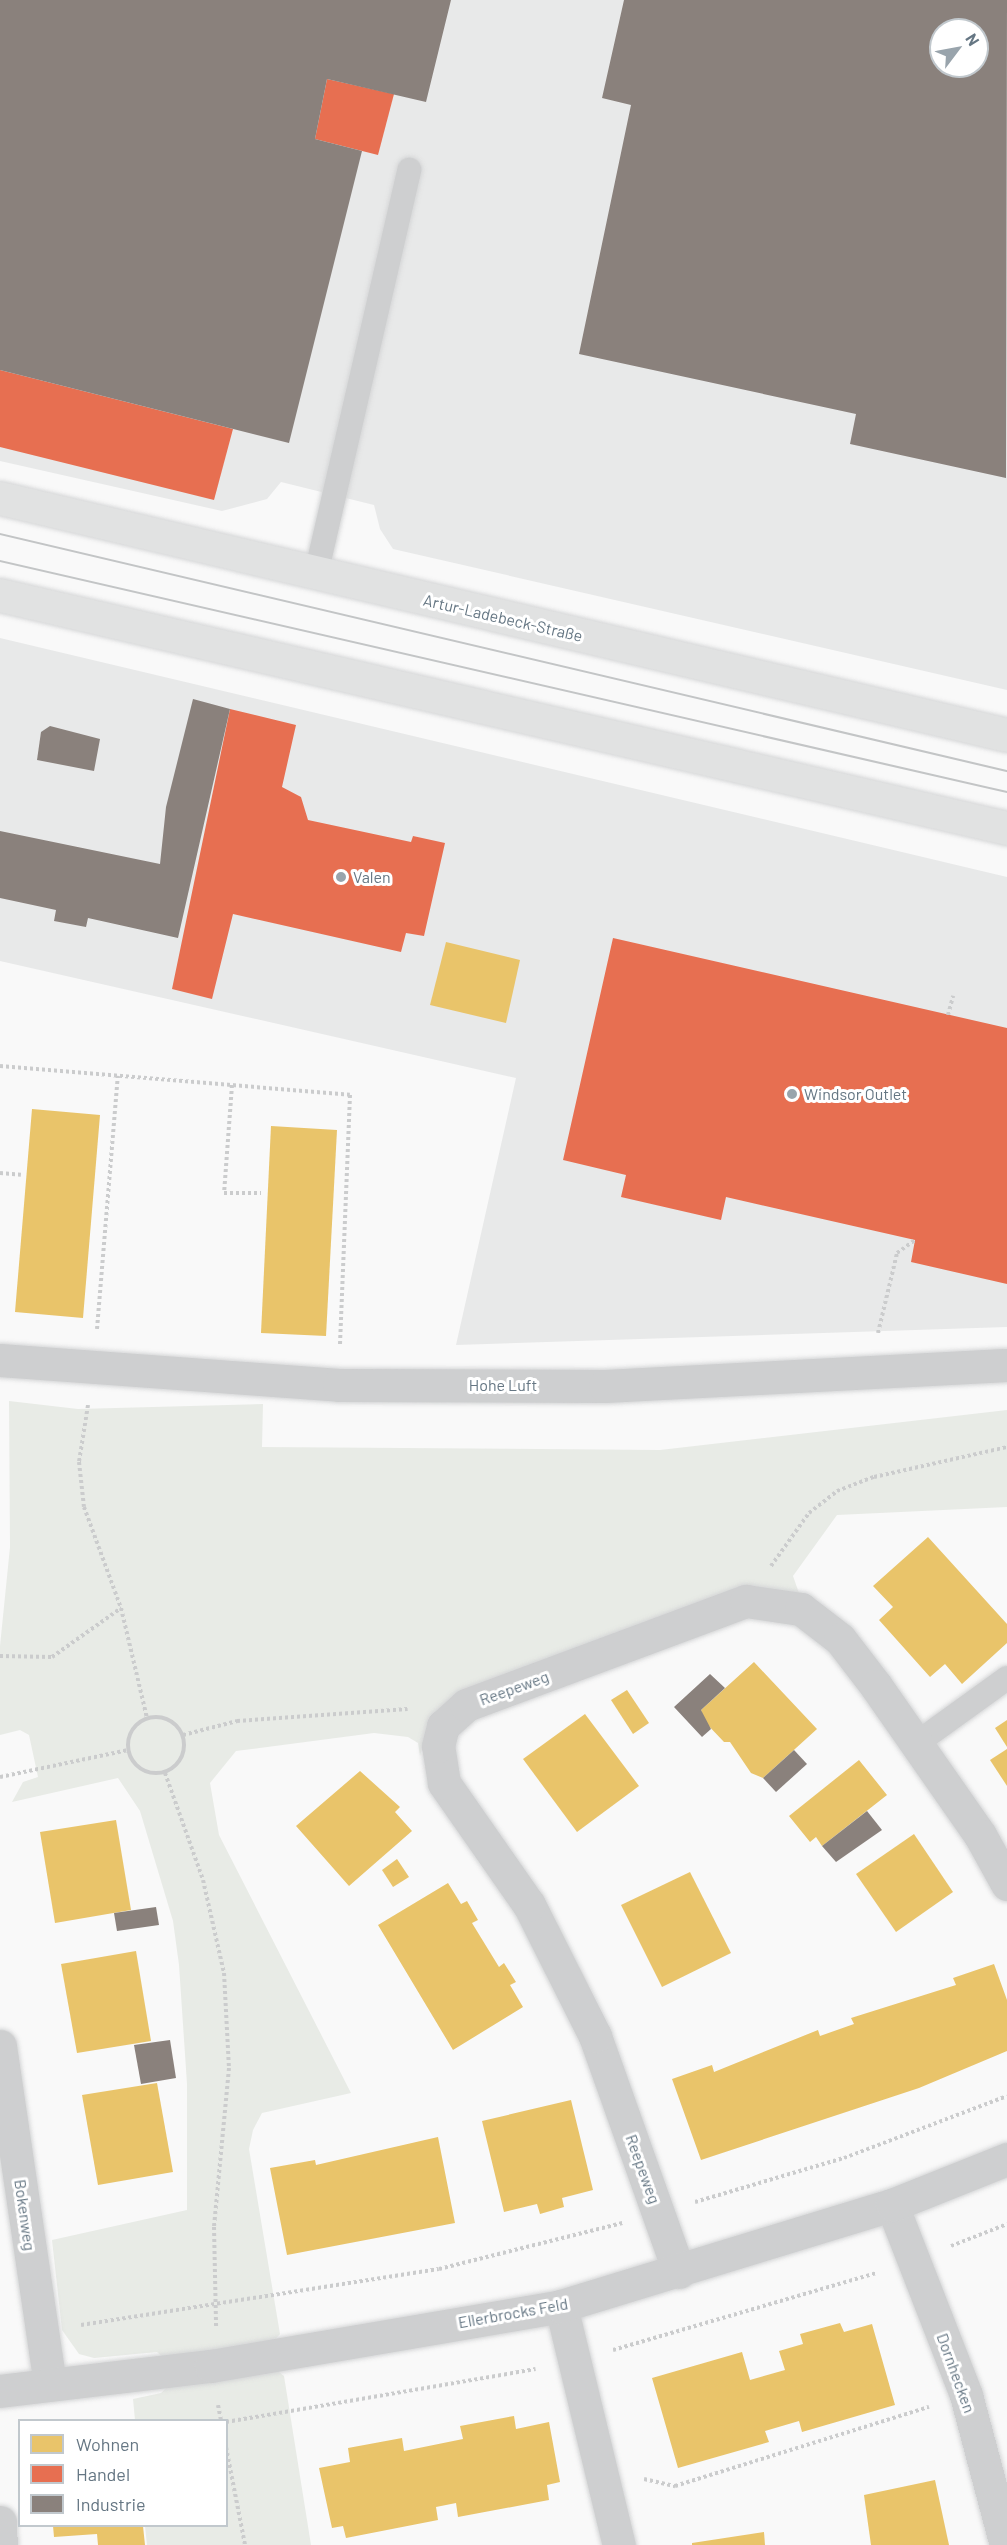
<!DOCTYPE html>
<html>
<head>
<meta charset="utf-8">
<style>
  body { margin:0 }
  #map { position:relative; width:1007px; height:2545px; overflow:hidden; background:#f9f9f9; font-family:Barlow,sans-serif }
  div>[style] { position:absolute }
  .built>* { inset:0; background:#e8e9e9 }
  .green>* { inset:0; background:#e8ebe6 }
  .homes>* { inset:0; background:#e9c46a }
  .shops>* { inset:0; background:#e76f51 }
  .industry>* { inset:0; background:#8a817c }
  .path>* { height:4px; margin-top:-2px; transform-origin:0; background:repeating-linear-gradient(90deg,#cbcccd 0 3px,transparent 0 6px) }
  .path>.ring { margin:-2px; padding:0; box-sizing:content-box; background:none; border:4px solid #cbcccd; border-radius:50% }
  .roads { filter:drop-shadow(0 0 2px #d5d6d7) drop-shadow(0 0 2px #d5d6d7) }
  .lane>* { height:24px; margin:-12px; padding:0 12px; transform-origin:12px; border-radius:12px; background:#cecfd0 }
  .street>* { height:33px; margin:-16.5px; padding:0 16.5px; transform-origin:16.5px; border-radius:16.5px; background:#cecfd0 }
  .secondary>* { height:33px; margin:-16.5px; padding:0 16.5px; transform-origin:16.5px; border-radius:16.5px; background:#e1e2e2 }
  .tram>* { height:1.5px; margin:-0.75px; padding:0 0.75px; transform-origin:0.75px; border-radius:0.75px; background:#c3c5c6 }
  .dots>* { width:16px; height:16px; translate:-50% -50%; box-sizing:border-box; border:3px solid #fff; border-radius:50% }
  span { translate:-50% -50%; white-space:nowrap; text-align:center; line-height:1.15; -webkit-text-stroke:6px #fff; paint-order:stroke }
  .street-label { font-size:16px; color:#657683 }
  .poi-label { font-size:16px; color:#657683 }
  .left { translate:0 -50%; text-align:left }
  .legend { position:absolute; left:18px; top:2419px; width:210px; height:108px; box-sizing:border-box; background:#fff; border:2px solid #c1c8cd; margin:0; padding:8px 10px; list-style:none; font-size:18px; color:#657683 }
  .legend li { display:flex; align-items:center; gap:12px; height:30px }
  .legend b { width:30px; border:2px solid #c1c8cd }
  .north { position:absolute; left:929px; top:18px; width:60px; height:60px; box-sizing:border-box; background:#fff; border:2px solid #c1c8cd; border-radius:50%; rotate:58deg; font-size:16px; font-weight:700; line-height:24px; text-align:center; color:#657683 }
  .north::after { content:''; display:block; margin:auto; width:21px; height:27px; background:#99a4ac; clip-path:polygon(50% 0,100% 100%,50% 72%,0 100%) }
</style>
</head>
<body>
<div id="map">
  <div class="built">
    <i style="clip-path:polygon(evenodd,0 0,1007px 0,1007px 690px,393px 549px,380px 529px,374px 505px,281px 482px,267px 499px,222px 511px,0 461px,0 0,941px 30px,977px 30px,977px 66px,941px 66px,941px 30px)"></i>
    <i style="clip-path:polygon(0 638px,1007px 877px,1007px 1327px,456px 1345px,516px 1078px,0 961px)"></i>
  </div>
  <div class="green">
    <i style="clip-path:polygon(9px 1401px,78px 1409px,263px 1404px,262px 1447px,660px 1450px,1007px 1410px,1007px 1507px,837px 1515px,793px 1576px,800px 1596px,426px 1731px,420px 1756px,418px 1743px,408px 1737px,374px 1733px,236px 1751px,210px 1783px,219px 1835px,351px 2093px,262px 2113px,253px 2130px,249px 2149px,280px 2334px,271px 2344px,165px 2359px,157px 2352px,94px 2358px,79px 2354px,62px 2330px,52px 2240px,187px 2210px,187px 2084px,179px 1965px,173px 1921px,140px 1811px,118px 1778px,12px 1802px,23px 1782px,38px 1777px,29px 1735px,20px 1730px,0 1735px,0 1646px,10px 1547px)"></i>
    <i style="clip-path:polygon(274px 2368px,284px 2376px,311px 2545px,147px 2545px,145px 2526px,226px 2526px,226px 2420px,135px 2420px,133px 2399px,161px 2393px,170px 2384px)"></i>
  </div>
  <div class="homes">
    <i style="clip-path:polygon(446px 942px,520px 960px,506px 1023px,430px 1005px)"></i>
    <i style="clip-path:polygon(32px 1109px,100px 1115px,83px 1318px,15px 1312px)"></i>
    <i style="clip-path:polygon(271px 1126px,337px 1130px,326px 1336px,261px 1333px)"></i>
    <i style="clip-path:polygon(928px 1537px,1007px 1624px,1007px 1643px,962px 1684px,945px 1664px,930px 1677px,879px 1620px,893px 1607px,873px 1586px)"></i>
    <i style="clip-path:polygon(754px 1662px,817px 1729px,763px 1778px,751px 1773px,730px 1742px,724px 1742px,705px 1722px,701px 1710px)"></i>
    <i style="clip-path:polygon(627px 1690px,649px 1723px,633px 1734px,611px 1700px)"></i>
    <i style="clip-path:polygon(585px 1714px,639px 1786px,577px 1832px,523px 1759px)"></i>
    <i style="clip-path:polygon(1007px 1720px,1007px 1747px,995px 1728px)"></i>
    <i style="clip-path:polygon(1007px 1749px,1007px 1786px,990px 1760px)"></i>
    <i style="clip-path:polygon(859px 1760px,887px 1795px,822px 1846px,816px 1837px,810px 1842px,789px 1816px)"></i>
    <i style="clip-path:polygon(360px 1771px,400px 1807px,395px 1812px,412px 1831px,349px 1886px,296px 1826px)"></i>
    <i style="clip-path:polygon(116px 1820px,131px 1910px,55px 1923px,40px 1832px)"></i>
    <i style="clip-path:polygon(914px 1834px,953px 1892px,896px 1932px,856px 1874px)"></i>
    <i style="clip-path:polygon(397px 1859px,409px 1877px,393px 1887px,382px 1870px)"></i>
    <i style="clip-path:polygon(690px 1872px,731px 1953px,662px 1987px,621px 1905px)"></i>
    <i style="clip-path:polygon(448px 1883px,461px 1904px,467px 1901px,478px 1920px,472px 1923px,499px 1967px,504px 1963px,516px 1982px,510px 1985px,523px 2007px,453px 2050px,378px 1925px)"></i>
    <i style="clip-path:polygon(136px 1951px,151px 2041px,77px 2053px,61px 1964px)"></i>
    <i style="clip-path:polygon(994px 1964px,1007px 2000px,1007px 2051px,919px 2088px,701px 2160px,672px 2079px,712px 2065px,714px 2072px,818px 2030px,820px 2036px,854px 2024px,851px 2018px,956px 1985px,953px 1978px)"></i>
    <i style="clip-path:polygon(157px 2083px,173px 2172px,98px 2185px,82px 2095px)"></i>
    <i style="clip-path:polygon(571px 2100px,593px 2190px,562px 2198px,564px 2207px,540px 2214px,537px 2204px,504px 2212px,482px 2121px)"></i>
    <i style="clip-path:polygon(438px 2137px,455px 2223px,287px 2255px,270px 2168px,315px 2160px,316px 2165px)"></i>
    <i style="clip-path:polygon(840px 2323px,844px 2332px,872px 2324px,895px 2405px,802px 2432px,799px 2421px,765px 2431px,769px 2442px,678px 2468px,652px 2378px,742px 2352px,750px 2380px,785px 2370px,779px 2351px,803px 2344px,800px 2334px)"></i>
    <i style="clip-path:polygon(514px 2416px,516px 2429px,549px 2422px,560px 2482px,547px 2485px,549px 2500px,458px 2517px,456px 2503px,436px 2507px,438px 2520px,346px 2538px,343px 2526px,332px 2528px,319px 2468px,350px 2462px,348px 2448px,402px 2438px,404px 2451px,463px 2439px,460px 2426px)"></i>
    <i style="clip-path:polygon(935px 2480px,949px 2545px,871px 2545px,864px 2495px)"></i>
    <i style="clip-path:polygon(53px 2526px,143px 2526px,145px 2545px,98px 2545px,97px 2534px,54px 2537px)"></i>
    <i style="clip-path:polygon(764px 2532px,765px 2545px,692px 2545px,692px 2543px)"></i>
  </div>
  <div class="shops">
    <i style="clip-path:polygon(327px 79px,394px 94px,378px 155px,315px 139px)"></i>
    <i style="clip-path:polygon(0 370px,233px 429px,214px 500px,0 447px)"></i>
    <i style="clip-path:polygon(230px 709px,296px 725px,282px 787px,301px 797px,308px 820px,411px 842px,413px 836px,445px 843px,424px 936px,406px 933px,401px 952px,233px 914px,212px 999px,172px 989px)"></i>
    <i style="clip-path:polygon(613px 938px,1007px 1028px,1007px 1284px,911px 1262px,915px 1240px,726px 1197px,721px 1220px,621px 1197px,626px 1175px,563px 1160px)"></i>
  </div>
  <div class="industry">
    <i style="clip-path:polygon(0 0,451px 0,426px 102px,327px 79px,315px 139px,362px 151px,289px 443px,0 370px)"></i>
    <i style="clip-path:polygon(evenodd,624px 0,1007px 0,1006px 478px,850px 444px,856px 414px,579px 354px,631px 105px,602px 98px,624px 0,941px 30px,977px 30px,977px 66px,941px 66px,941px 30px)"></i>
    <i style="clip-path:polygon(193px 699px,230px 709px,178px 938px,88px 918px,86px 927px,54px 921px,56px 910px,0 898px,0 831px,160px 864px,166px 807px)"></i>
    <i style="clip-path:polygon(50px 726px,100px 739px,94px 771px,37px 760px,41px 732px)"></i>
    <i style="clip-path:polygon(710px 1674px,725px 1688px,701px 1710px,711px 1729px,702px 1737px,674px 1707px)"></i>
    <i style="clip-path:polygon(794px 1750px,807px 1764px,776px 1792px,763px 1778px)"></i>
    <i style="clip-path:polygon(867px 1811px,882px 1830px,836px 1862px,822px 1846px)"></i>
    <i style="clip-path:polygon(156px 1907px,159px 1925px,117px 1931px,114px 1913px)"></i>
    <i style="clip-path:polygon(170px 2040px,176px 2078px,141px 2084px,134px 2045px)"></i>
  </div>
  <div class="path">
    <i style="left:948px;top:1015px;width:20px;rotate:-75deg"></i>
    <i style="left:0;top:1066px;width:351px;rotate:4.7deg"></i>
    <i style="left:350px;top:1095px;width:251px;rotate:92.3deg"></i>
    <i style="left:232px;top:1085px;width:108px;rotate:94.2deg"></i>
    <i style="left:224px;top:1193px;width:37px"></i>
    <i style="left:0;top:1173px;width:21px;rotate:5deg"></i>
    <i style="left:97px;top:1329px;width:254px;rotate:-85.3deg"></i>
    <i style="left:878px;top:1333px;width:82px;rotate:-76.6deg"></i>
    <i style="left:897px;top:1253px;width:22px;rotate:-36deg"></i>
    <i style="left:88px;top:1405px;width:58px;rotate:99deg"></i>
    <i style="left:79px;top:1462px;width:45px;rotate:83.7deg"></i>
    <i style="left:84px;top:1507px;width:108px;rotate:69.9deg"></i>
    <i style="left:121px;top:1608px;width:113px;rotate:76.7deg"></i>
    <i style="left:771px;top:1566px;width:65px;rotate:-54.4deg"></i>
    <i style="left:809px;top:1513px;width:36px;rotate:-38deg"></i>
    <i style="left:837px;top:1491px;width:40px;rotate:-21deg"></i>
    <i style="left:874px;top:1477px;width:136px;rotate:-12.7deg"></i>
    <i style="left:0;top:1656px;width:52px;rotate:1.1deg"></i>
    <i style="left:52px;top:1657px;width:85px;rotate:-35.4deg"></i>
    <i class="ring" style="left:128px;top:1717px;width:52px;height:52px"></i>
    <i style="left:183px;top:1735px;width:56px;rotate:-14.5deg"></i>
    <i style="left:237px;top:1721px;width:171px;rotate:-4deg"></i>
    <i style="left:165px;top:1773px;width:114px;rotate:70.4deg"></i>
    <i style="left:203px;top:1880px;width:95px;rotate:77.3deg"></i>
    <i style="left:224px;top:1973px;width:95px;rotate:87deg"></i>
    <i style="left:229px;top:2068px;width:160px;rotate:95.4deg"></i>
    <i style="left:214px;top:2227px;width:99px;rotate:88.8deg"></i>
    <i style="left:0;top:1777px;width:131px;rotate:-11.9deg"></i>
    <i style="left:695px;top:2202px;width:155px;rotate:-16.5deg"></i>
    <i style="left:844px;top:2158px;width:174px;rotate:-20.8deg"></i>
    <i style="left:951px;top:2246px;width:60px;rotate:-21.4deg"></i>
    <i style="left:81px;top:2325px;width:362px;rotate:-8.9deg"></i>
    <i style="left:439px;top:2269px;width:189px;rotate:-14.1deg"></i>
    <i style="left:613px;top:2350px;width:274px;rotate:-16.3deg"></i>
    <i style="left:218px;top:2405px;width:15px;rotate:79deg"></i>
    <i style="left:226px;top:2422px;width:314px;rotate:-9.7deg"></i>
    <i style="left:226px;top:2447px;width:100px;rotate:79deg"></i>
    <i style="left:644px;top:2479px;width:32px;rotate:13deg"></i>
    <i style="left:675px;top:2486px;width:266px;rotate:-17.3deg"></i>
  </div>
  <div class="roads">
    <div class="lane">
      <i style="left:316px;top:574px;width:415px;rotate:-77deg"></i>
      <i style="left:917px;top:1743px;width:111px;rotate:-35.8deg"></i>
    </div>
    <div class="street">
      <i style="left:0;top:1360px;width:340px;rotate:4.2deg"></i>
      <i style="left:339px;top:1385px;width:266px;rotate:0.2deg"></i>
      <i style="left:605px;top:1386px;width:403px;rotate:-3deg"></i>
      <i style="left:0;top:2046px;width:342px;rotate:81.6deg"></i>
      <i style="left:892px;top:2205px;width:204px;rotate:68.7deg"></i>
      <i style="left:966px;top:2395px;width:155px;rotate:75.1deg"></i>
      <i style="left:679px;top:2272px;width:251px;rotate:-109.6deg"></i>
      <i style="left:595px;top:2036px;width:147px;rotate:-116.7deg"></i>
      <i style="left:529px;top:1905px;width:149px;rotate:-124.9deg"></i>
      <i style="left:444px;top:1783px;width:37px;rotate:-99deg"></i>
      <i style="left:438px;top:1746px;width:21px;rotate:-76deg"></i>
      <i style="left:443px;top:1726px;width:31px;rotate:-42deg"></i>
      <i style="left:466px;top:1705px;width:299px;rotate:-20.4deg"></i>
      <i style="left:746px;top:1601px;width:56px;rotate:8.3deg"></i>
      <i style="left:801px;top:1609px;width:49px;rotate:37.6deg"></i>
      <i style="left:840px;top:1639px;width:59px;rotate:52.5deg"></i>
      <i style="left:876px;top:1686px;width:182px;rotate:55.1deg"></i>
      <i style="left:980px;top:1835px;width:56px;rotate:61.1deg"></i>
      <i style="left:561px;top:2306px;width:246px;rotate:76.4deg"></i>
      <i style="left:0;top:2391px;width:212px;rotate:-6.8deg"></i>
      <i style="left:211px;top:2366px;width:355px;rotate:-9.7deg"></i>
      <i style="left:561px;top:2306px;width:346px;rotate:-17deg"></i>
      <i style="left:892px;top:2205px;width:124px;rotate:-21.8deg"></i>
      <i style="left:0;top:2522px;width:23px;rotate:88deg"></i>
    </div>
    <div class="secondary">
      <i style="left:0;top:498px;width:1035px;rotate:13.24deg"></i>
      <i style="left:0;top:595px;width:1034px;rotate:13.03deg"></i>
    </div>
  </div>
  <div class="tram">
    <i style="left:0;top:534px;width:1035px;rotate:13.24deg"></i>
    <i style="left:0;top:561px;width:1033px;rotate:12.92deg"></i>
  </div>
  <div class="dots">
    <i style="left:341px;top:877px;background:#99a4ac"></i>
    <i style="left:792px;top:1094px;background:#99a4ac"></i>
  </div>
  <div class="street-label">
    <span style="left:503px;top:618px;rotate:13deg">Artur-Ladebeck-Straße</span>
    <span style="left:503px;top:1385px">Hohe Luft</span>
    <span style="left:514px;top:1688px;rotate:-20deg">Reepeweg</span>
    <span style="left:643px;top:2169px;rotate:70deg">Reepeweg</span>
    <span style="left:25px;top:2215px;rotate:82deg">Bokenweg</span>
    <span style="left:513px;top:2313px;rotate:-10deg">Ellerbrocks Feld</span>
    <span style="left:956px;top:2373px;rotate:70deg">Dornhecken</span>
  </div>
  <div class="poi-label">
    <span class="left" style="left:353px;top:877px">Valen</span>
    <span class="left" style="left:804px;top:1094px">Windsor Outlet</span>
  </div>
  <ul class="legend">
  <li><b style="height:16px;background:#e9c46a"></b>Wohnen</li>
  <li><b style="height:16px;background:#e76f51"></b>Handel</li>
  <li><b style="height:16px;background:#8a817c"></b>Industrie</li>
  </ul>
  <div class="north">N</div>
</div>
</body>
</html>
